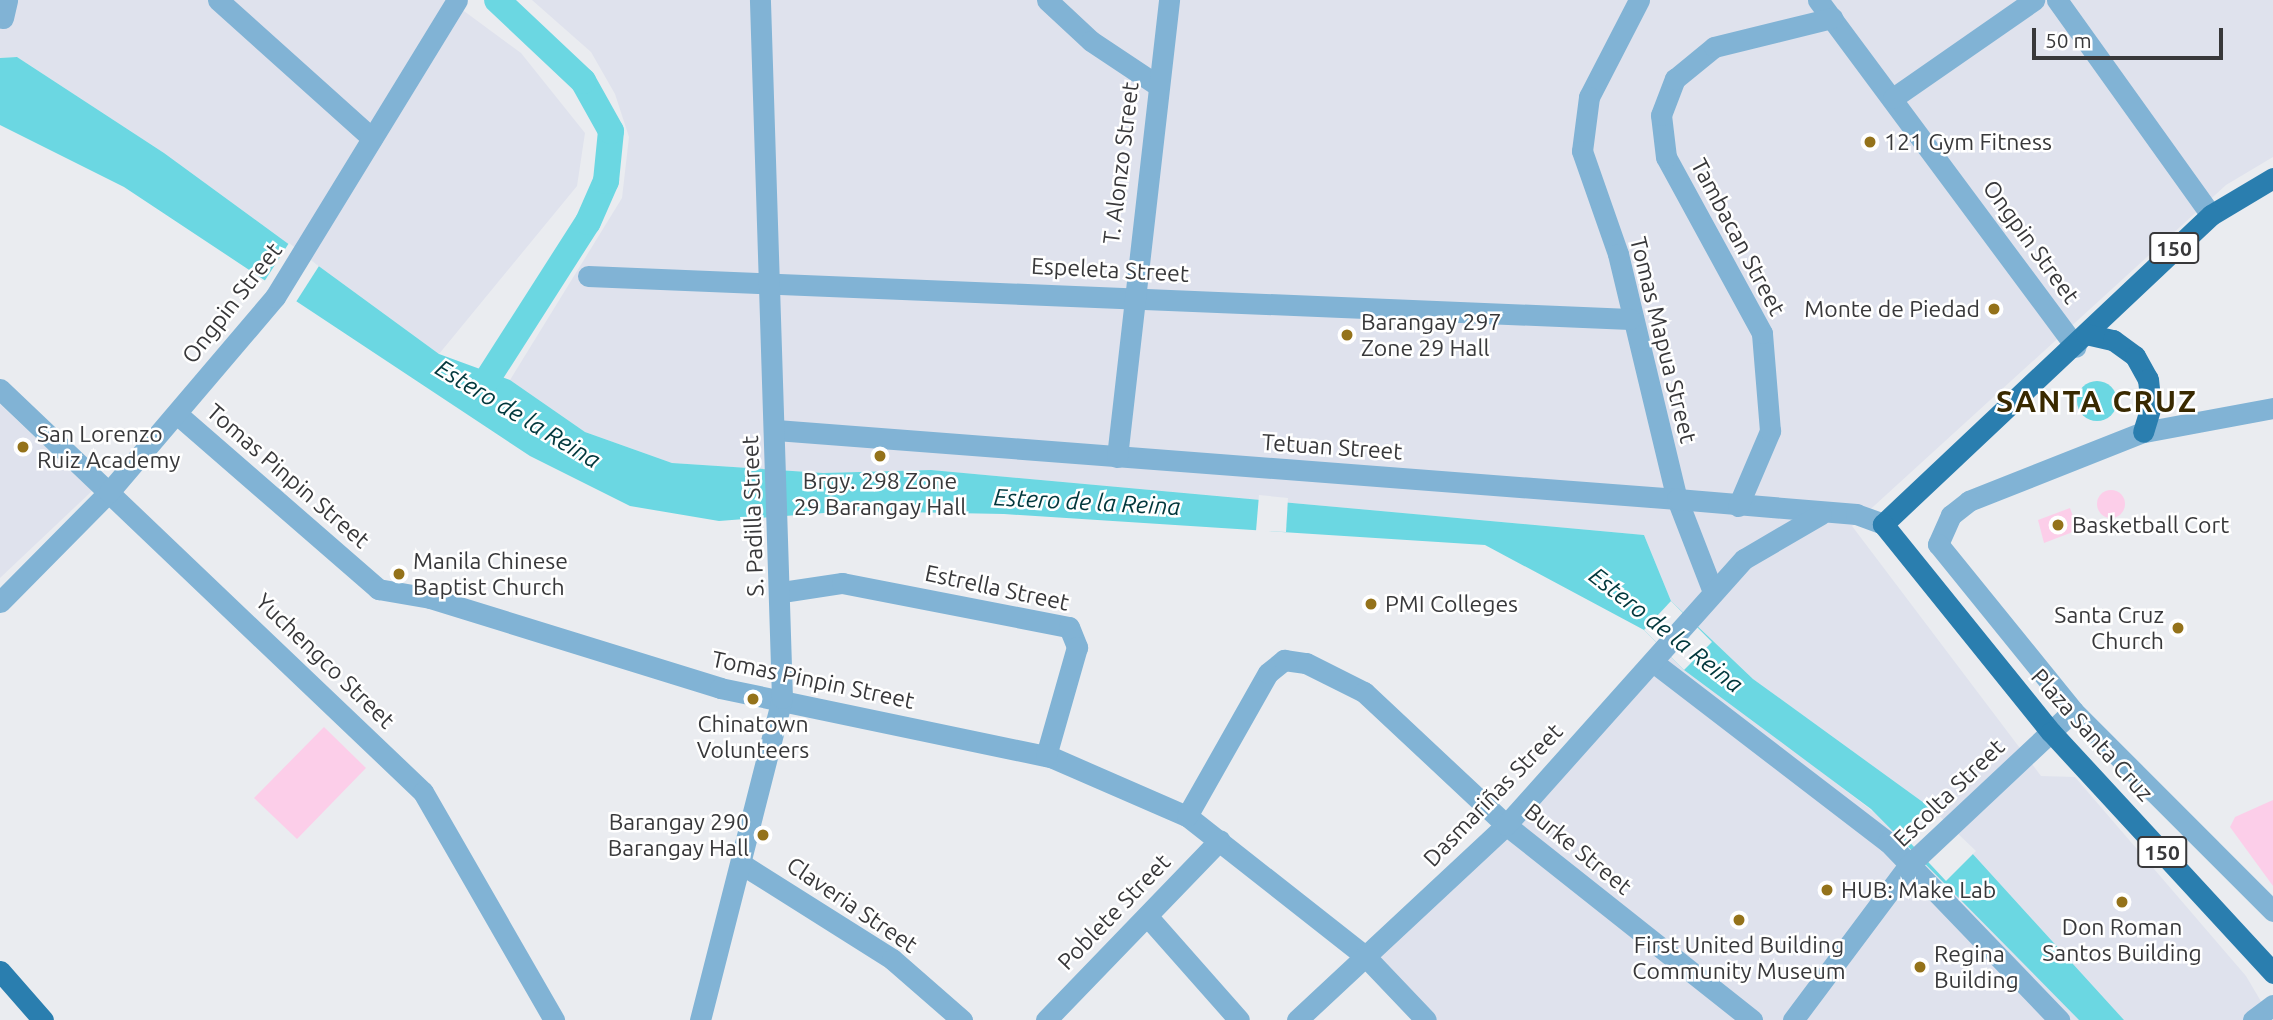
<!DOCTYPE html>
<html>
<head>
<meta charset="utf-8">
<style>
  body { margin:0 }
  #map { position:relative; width:2273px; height:1020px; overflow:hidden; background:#eaecf0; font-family:Ubuntu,sans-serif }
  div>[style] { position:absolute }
  .built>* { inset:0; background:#dfe2ed }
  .green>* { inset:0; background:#fccee9 }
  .round { border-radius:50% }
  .water>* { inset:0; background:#6bd7e2 }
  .pier>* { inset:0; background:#eaecf0 }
  .canal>* { height:26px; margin:-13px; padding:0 13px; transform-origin:13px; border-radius:13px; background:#6bd7e2 }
  .minor>* { height:21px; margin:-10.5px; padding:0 10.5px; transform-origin:10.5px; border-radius:10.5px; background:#81b3d5 }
  .major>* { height:21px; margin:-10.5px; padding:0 10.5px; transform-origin:10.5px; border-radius:10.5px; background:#2a7eaf }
  .dots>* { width:19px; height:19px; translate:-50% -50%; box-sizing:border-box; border:4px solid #fff; border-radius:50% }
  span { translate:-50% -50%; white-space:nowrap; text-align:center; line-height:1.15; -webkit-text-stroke:5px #fff; paint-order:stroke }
  .shield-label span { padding:2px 5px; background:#fff; border:2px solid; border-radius:5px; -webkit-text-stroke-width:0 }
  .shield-label { font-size:21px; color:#38383a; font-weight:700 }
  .poi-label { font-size:23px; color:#38383a }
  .left { translate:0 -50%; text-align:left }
  .right { translate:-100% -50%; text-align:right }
  .street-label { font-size:23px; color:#38383a }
  .water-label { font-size:24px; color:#01373c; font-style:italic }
  .district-label { font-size:30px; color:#392900; font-weight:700; letter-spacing:2px }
  .scale { position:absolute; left:2032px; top:28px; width:191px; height:32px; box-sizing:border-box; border:4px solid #38383a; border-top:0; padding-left:9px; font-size:21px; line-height:24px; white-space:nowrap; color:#38383a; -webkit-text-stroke:5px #fff; paint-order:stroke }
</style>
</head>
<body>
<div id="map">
  <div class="built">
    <i style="clip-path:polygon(0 0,449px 0,521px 53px,585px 133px,577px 186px,439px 354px,164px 153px,17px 57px,0 58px)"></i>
    <i style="clip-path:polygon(532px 0,2273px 0,2273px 157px,2226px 185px,1852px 526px,2041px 776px,2075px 777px,2246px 976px,2272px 1020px,2124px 1020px,1931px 808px,1753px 679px,1671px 601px,1644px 535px,931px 470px,823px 473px,672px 463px,585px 432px,510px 380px,622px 198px,629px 137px,615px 94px,591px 52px)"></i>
    <i style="clip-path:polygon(0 404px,92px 491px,0 578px)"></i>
    <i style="clip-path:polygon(1664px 650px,1902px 834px,2079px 1020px,1426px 1020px,1365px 956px)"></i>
  </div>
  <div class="green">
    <i class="round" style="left:2097px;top:490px;width:28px;height:28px"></i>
    <i style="clip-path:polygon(2070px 508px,2078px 530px,2044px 543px,2038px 520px)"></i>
    <i style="clip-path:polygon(324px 727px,366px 768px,297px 839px,254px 798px)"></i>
    <i style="clip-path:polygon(2273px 800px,2273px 886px,2230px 827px,2235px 817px)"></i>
  </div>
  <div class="water">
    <i style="clip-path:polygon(17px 57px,164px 153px,439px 354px,510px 380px,585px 432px,672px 463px,823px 473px,931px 470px,1644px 535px,1671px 601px,1753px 679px,1931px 808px,2124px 1020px,2079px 1020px,1871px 809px,1684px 670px,1644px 630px,1485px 545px,1004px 514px,850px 511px,719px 521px,630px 506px,530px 456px,124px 187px,0 125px,0 58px)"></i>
    <i class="round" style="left:2077px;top:381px;width:40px;height:40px"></i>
  </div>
  <div class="pier">
    <i style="clip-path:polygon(289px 243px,319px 266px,294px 305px,262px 285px)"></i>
    <i style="clip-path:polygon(1259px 495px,1288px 498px,1286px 532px,1256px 531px)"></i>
    <i style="clip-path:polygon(1671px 601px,1712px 642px,1684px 670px,1644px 630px)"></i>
    <i style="clip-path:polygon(1931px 808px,1976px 851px,1946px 881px,1902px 834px)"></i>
  </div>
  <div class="canal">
    <i style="left:481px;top:389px;width:198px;rotate:-57.4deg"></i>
    <i style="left:588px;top:222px;width:45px;rotate:-66.3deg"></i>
    <i style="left:606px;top:181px;width:50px;rotate:-84.3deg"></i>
    <i style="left:611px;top:131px;width:57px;rotate:-119.2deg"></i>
    <i style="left:583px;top:81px;width:118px;rotate:-136.7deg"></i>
  </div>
  <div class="minor">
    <i style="left:218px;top:0;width:207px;rotate:41.9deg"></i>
    <i style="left:1047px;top:0;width:60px;rotate:43deg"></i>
    <i style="left:1091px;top:41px;width:79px;rotate:33.7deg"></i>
    <i style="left:1639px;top:0;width:109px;rotate:117.3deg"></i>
    <i style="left:1589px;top:97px;width:54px;rotate:97.4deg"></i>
    <i style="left:1582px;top:151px;width:109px;rotate:70.7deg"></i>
    <i style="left:1618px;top:254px;width:252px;rotate:76.5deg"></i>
    <i style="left:1677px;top:499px;width:100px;rotate:68.8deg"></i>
    <i style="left:1818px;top:0;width:432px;rotate:53.4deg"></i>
    <i style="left:2057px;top:0;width:264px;rotate:54.4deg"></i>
    <i style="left:3px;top:18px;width:18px;rotate:-77deg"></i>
    <i style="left:1893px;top:98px;width:172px;rotate:-34.8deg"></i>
    <i style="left:588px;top:276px;width:1043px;rotate:2.36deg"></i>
    <i style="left:0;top:389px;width:584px;rotate:43.61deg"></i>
    <i style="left:423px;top:792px;width:263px;rotate:60.1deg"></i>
    <i style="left:2273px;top:408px;width:132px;rotate:169.5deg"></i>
    <i style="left:2143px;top:432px;width:187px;rotate:158.4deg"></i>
    <i style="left:1969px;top:501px;width:23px;rotate:142deg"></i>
    <i style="left:1951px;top:515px;width:32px;rotate:114deg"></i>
    <i style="left:1938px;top:544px;width:215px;rotate:51deg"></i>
    <i style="left:2073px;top:711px;width:283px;rotate:45deg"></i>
    <i style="left:177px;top:414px;width:267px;rotate:41deg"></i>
    <i style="left:378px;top:589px;width:53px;rotate:9.8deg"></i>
    <i style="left:430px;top:598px;width:304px;rotate:17.2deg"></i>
    <i style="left:720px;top:688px;width:338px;rotate:11.8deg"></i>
    <i style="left:1051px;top:757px;width:148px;rotate:23.5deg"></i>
    <i style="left:1187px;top:816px;width:226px;rotate:38.2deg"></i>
    <i style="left:1365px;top:956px;width:88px;rotate:46.4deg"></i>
    <i style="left:776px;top:430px;width:904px;rotate:4.38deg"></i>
    <i style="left:1677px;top:499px;width:180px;rotate:4.8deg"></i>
    <i style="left:1856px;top:514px;width:29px;rotate:20deg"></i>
    <i style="left:1117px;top:457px;width:460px;rotate:-83.5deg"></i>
    <i style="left:1738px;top:506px;width:82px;rotate:-66.9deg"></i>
    <i style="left:1770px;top:431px;width:98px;rotate:-94.7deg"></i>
    <i style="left:1762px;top:333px;width:200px;rotate:-118.6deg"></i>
    <i style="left:1666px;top:157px;width:42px;rotate:-96.8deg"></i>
    <i style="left:1661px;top:115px;width:39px;rotate:-69deg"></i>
    <i style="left:1675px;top:79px;width:50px;rotate:-39.4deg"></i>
    <i style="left:1714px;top:47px;width:122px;rotate:-13.8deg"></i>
    <i style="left:782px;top:592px;width:61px;rotate:-8.5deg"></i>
    <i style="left:842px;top:583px;width:231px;rotate:11deg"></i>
    <i style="left:1069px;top:627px;width:22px;rotate:68deg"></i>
    <i style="left:1077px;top:647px;width:113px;rotate:105.9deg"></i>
    <i style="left:0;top:602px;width:155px;rotate:-45.3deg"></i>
    <i style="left:109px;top:492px;width:256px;rotate:-49.6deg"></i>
    <i style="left:275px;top:297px;width:348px;rotate:-58.5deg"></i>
    <i style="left:1653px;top:662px;width:296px;rotate:37.5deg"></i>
    <i style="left:1888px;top:842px;width:247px;rotate:46.1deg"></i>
    <i style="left:1187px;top:816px;width:164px;rotate:-60.5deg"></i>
    <i style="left:1268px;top:673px;width:21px;rotate:-39deg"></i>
    <i style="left:1284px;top:660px;width:22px;rotate:8deg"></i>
    <i style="left:1306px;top:663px;width:65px;rotate:26.6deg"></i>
    <i style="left:1364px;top:692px;width:195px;rotate:43.1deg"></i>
    <i style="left:1506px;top:825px;width:314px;rotate:38.4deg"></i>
    <i style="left:743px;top:865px;width:176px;rotate:32.2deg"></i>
    <i style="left:892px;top:959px;width:93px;rotate:41.1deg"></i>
    <i style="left:1148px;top:917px;width:137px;rotate:48.5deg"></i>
    <i style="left:700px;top:1020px;width:332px;rotate:-75.7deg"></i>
    <i style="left:782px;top:698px;width:698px;rotate:-91.81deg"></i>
    <i style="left:1046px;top:1020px;width:250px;rotate:-46deg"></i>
    <i style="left:1297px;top:1020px;width:286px;rotate:-43deg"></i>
    <i style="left:1506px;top:825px;width:357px;rotate:-48.2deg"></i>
    <i style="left:1744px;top:559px;width:89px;rotate:-30.3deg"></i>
    <i style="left:1793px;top:1020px;width:194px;rotate:-53.2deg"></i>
    <i style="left:1909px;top:865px;width:225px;rotate:-43.2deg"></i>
    <i style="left:2253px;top:1020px;width:25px;rotate:-37deg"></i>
  </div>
  <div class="major">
    <i style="left:2273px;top:178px;width:72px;rotate:149.2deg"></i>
    <i style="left:2211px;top:215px;width:451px;rotate:136.7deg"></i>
    <i style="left:1883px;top:524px;width:267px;rotate:51.1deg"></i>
    <i style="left:2051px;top:732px;width:328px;rotate:47.3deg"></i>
    <i style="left:2086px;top:334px;width:28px;rotate:13deg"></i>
    <i style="left:2113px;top:340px;width:27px;rotate:36deg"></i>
    <i style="left:2135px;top:356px;width:26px;rotate:61deg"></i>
    <i style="left:2148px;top:379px;width:27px;rotate:84deg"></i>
    <i style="left:2151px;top:406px;width:27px;rotate:107deg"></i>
    <i style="left:0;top:971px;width:65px;rotate:48.7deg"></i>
  </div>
  <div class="dots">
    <i style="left:1870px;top:142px;background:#94721a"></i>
    <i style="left:1994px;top:309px;background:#94721a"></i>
    <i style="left:1347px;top:335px;background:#94721a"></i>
    <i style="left:23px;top:447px;background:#94721a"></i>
    <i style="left:880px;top:456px;background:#94721a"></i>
    <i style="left:2058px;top:525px;background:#94721a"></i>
    <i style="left:399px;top:574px;background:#94721a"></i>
    <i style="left:1371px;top:604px;background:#94721a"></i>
    <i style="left:2178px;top:628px;background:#94721a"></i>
    <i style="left:753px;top:699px;background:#94721a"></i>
    <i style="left:763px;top:835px;background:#94721a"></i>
    <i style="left:1827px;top:890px;background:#94721a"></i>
    <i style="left:2122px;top:902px;background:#94721a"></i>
    <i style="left:1739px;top:920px;background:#94721a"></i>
    <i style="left:1920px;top:967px;background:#94721a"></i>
  </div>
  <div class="shield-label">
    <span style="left:2174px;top:248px">150</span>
    <span style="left:2162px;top:852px">150</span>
  </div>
  <div class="poi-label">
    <span class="left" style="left:1884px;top:142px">121 Gym Fitness</span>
    <span class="right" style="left:1980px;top:309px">Monte de Piedad</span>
    <span class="left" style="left:1361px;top:335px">Barangay 297<br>Zone 29 Hall</span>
    <span class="left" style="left:37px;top:447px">San Lorenzo<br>Ruiz Academy</span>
    <span style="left:880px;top:494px">Brgy. 298 Zone<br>29 Barangay Hall</span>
    <span class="left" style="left:2072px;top:525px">Basketball Cort</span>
    <span class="left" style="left:413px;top:574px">Manila Chinese<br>Baptist Church</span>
    <span class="left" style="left:1385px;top:604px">PMI Colleges</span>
    <span class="right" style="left:2164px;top:628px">Santa Cruz<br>Church</span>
    <span style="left:753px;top:737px">Chinatown<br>Volunteers</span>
    <span class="right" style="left:749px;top:835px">Barangay 290<br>Barangay Hall</span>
    <span class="left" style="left:1841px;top:890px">HUB: Make Lab</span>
    <span style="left:2122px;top:940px">Don Roman<br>Santos Building</span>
    <span style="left:1739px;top:958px">First United Building<br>Community Museum</span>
    <span class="left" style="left:1934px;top:967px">Regina<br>Building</span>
  </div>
  <div class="street-label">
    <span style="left:1121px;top:163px;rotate:-83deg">T. Alonzo Street</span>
    <span style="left:1738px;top:237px;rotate:62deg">Tambacan Street</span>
    <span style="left:2031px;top:242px;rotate:54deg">Ongpin Street</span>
    <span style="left:1110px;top:270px;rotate:3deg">Espeleta Street</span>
    <span style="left:232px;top:303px;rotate:-52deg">Ongpin Street</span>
    <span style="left:1663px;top:340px;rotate:76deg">Tomas Mapua Street</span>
    <span style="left:1332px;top:447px;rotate:4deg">Tetuan Street</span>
    <span style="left:288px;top:476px;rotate:41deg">Tomas Pinpin Street</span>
    <span style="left:753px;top:516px;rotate:-92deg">S. Padilla Street</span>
    <span style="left:997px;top:588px;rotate:12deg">Estrella Street</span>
    <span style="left:325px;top:661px;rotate:44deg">Yuchengco Street</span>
    <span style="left:813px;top:680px;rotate:12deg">Tomas Pinpin Street</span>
    <span style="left:2092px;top:735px;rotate:48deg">Plaza Santa Cruz</span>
    <span style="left:1949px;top:793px;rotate:-44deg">Escolta Street</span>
    <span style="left:1493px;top:795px;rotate:-46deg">Dasmariñas Street</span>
    <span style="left:1578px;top:849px;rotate:39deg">Burke Street</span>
    <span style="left:852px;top:905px;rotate:34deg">Claveria Street</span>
    <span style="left:1114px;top:912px;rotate:-46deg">Poblete Street</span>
  </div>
  <div class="water-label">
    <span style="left:518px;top:414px;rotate:31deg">Estero de la Reina</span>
    <span style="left:1087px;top:502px;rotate:3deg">Estero de la Reina</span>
    <span style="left:1666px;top:630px;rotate:38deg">Estero de la Reina</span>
  </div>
  <div class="district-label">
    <span style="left:2097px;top:401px">SANTA CRUZ</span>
  </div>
  <div class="scale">50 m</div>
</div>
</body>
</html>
